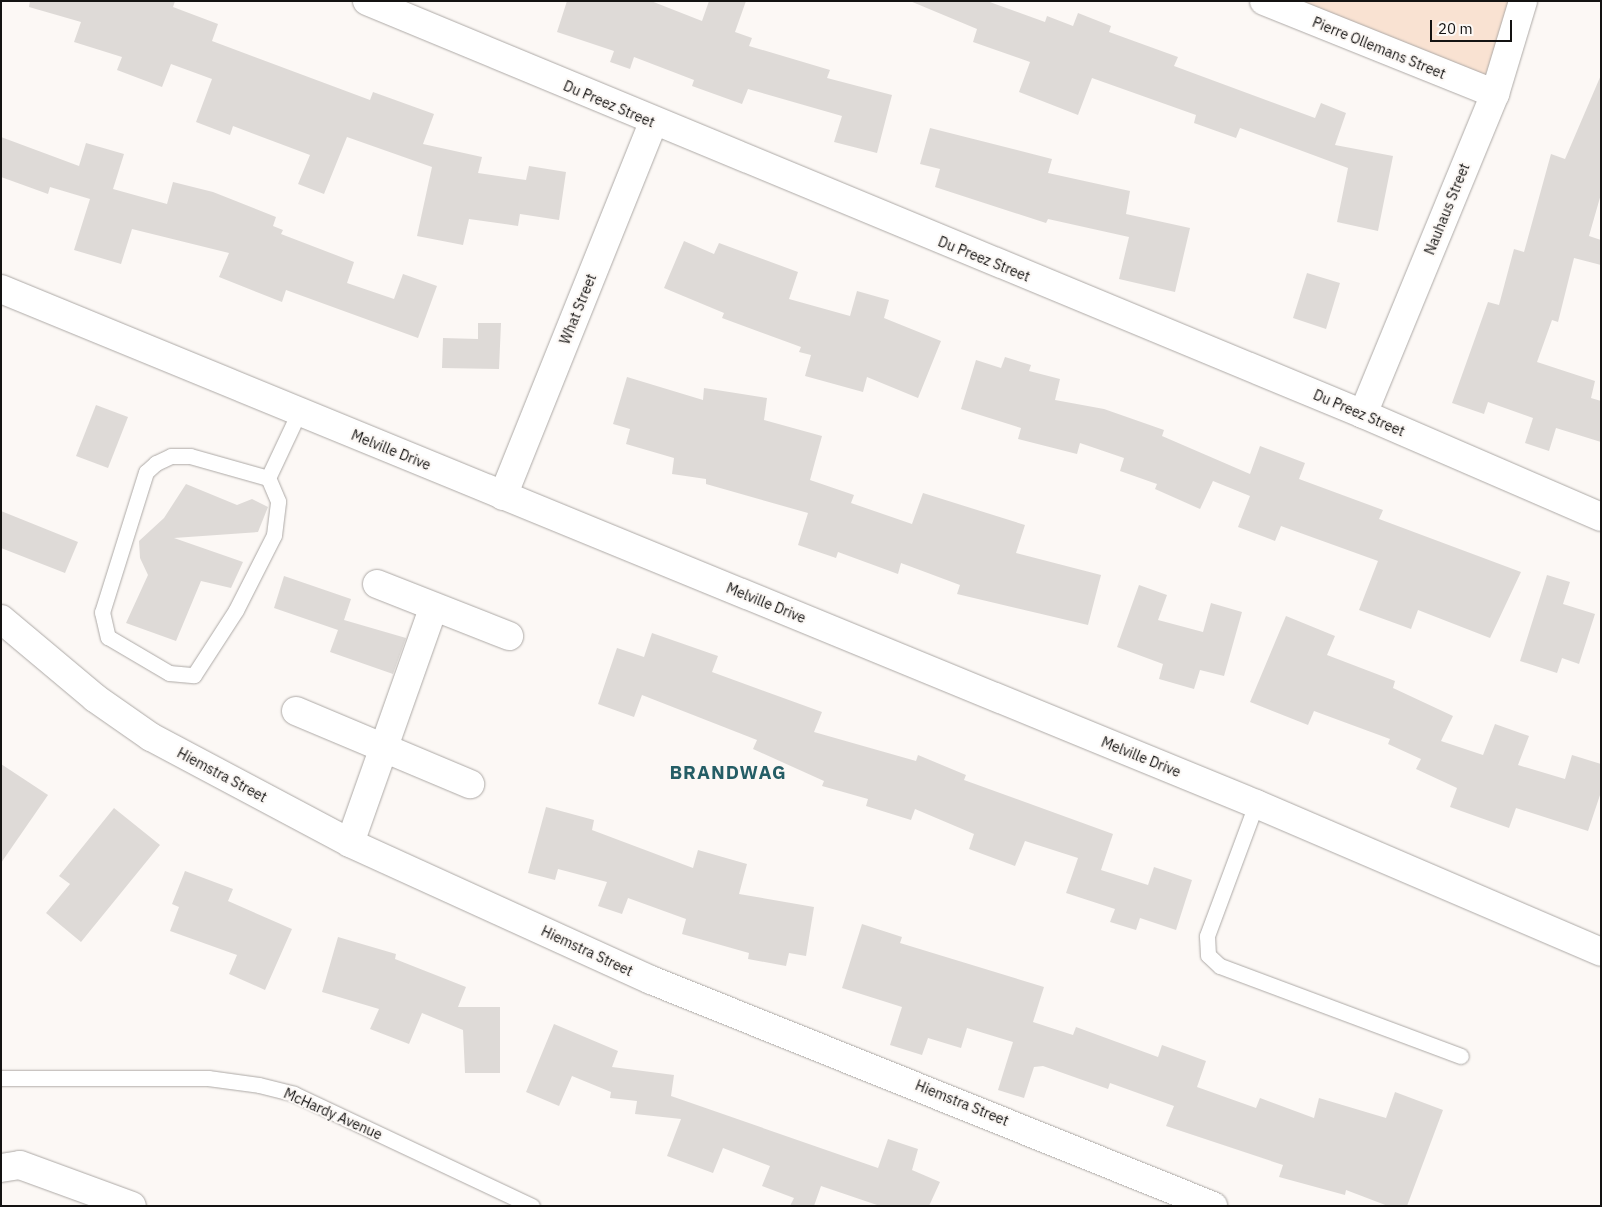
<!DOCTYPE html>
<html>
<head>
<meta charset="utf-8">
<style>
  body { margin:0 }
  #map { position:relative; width:1602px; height:1207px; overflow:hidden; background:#fcf8f5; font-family:"IBM Plex Sans",sans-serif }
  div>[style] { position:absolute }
  .green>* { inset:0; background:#f9e2d2 }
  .building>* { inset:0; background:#dedad7 }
  .roads { filter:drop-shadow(0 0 1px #ada9a6) drop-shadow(0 0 1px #ada9a6) }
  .service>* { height:15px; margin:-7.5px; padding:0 7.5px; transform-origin:7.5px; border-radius:7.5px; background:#fff }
  .minor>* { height:28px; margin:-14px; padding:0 14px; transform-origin:14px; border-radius:14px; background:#fff }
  span { translate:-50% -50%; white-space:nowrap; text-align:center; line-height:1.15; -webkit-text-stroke:4px #fcf8f5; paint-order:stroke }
  .street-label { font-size:14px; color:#141312 }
  .district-label { font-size:19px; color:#245d65; font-weight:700; letter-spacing:1px }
  .frame { position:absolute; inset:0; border:2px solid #141312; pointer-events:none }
  .scale { position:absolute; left:1430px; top:20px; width:82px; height:22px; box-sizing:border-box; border:2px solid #141312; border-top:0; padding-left:6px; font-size:15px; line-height:18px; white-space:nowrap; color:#141312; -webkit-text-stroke:4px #fcf8f5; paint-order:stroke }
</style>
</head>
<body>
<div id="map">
  <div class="green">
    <i style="clip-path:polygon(1276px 1px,1510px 1px,1486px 90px)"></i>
  </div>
  <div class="building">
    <i style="clip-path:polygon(30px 1px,175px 1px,173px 7px,218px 24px,212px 41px,370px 100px,373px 92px,434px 114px,423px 144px,482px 157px,478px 173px,526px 180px,529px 166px,566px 172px,559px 220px,520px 214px,518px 226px,469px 219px,463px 245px,417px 236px,432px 167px,347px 137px,324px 194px,298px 184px,310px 155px,233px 126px,230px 135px,196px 122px,212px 79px,171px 64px,162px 87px,117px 70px,122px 57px,74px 42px,81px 22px,29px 7px)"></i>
    <i style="clip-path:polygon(567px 1px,651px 1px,702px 21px,709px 1px,746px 1px,735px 32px,752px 38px,749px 46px,830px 70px,827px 78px,892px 95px,877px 153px,834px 142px,842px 116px,748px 89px,742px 104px,692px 86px,694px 80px,634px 57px,630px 69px,610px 62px,614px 51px,557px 32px)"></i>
    <i style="clip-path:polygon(910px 1px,987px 1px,1045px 22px,1047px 16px,1073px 26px,1078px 13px,1111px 26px,1109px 32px,1178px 57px,1174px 66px,1315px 118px,1321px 103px,1346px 113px,1335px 145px,1393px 156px,1378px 231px,1337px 222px,1348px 168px,1240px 128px,1236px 138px,1194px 123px,1196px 115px,1092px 78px,1078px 115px,1019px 92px,1030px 62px,973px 42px,977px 29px)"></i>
    <i style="clip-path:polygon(1601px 75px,1601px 194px,1589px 236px,1601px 240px,1601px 265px,1574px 258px,1558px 322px,1552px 320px,1537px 362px,1595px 381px,1591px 398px,1601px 401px,1601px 442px,1556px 428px,1549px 451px,1525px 443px,1533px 418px,1488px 402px,1484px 414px,1452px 403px,1488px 302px,1499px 305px,1514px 249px,1524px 252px,1551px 154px,1565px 159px)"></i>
    <i style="clip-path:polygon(930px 128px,1052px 159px,1048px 173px,1130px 191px,1126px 214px,1190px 228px,1175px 292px,1119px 279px,1129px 237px,1048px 219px,1046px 223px,935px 187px,940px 169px,920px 164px)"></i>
    <i style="clip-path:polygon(1px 137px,79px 166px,86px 143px,124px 154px,113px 189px,167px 204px,173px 182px,213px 192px,276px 217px,273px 226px,283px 230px,281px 234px,354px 262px,347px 283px,394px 299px,403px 274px,437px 286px,418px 338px,286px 290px,282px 302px,219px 277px,229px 253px,132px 229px,121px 264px,74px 250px,90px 199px,50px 187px,48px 194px,1px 177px)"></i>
    <i style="clip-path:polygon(684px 241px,714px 254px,719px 243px,798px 272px,789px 299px,850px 316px,857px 291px,889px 300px,884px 318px,941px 341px,918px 398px,867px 377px,863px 392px,805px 376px,811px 355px,799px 352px,801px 347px,722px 318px,724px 313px,664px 288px)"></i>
    <i style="clip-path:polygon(1307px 273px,1340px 283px,1326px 329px,1293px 318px)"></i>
    <i style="clip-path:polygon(478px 323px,501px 323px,499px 369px,442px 368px,443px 338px,478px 339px)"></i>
    <i style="clip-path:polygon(1005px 357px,1031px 365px,1029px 371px,1060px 379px,1055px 400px,1104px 409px,1164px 430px,1162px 436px,1250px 474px,1260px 446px,1305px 463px,1299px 479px,1383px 510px,1379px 519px,1521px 572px,1490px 638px,1418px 610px,1411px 629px,1359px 610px,1378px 561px,1281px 526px,1275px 541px,1238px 527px,1250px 496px,1213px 481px,1200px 509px,1155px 489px,1157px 484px,1120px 471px,1124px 458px,1080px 443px,1077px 454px,1018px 439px,1021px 428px,961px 409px,976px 360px,1001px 368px)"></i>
    <i style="clip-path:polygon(627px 377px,703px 400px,704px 388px,767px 398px,764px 420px,822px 436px,810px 480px,854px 495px,851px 503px,912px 524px,923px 493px,1025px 525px,1016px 553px,1101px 575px,1088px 625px,957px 594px,960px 585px,901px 563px,898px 574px,838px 552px,836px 558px,798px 545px,808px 513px,706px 484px,706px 479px,672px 474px,674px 458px,626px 444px,630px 429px,613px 424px)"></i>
    <i style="clip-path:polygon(96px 405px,128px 417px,108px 468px,76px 456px)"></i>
    <i style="clip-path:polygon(186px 484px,237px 505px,252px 499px,268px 507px,258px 532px,174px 538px,243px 562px,231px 588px,201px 581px,176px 641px,126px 623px,148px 575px,140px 558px,139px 541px,164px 518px)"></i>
    <i style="clip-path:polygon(1px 511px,78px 542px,65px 573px,1px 548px)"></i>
    <i style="clip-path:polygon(1547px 575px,1570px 582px,1563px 604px,1595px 614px,1579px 664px,1562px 658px,1557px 673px,1520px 661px)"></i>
    <i style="clip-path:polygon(284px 576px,351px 599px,344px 620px,406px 638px,393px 674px,330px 652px,338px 630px,274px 608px)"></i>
    <i style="clip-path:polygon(1139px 585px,1167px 595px,1158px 620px,1203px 632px,1211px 603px,1242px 612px,1224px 676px,1200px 670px,1194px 689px,1159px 679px,1163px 664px,1117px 647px)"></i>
    <i style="clip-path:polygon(1286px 616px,1335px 636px,1327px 655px,1395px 681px,1393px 688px,1453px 716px,1441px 741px,1483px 755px,1495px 724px,1529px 736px,1518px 765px,1565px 779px,1572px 755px,1601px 764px,1601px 792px,1588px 831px,1516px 808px,1509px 828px,1450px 807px,1457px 788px,1416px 769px,1421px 759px,1388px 744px,1390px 739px,1314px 711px,1308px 725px,1250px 702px)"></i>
    <i style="clip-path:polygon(652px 633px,718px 656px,712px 672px,822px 712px,814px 732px,916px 761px,918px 755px,966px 775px,964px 780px,1113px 834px,1101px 870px,1148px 885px,1154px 867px,1192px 880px,1176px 930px,1140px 918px,1136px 930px,1110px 922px,1115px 909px,1066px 893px,1078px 858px,1025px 841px,1015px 866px,969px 849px,974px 834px,915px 809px,911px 820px,866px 806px,868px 799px,822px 786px,824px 781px,753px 749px,757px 740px,642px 695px,634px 717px,598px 704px,617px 648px,644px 657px)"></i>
    <i style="clip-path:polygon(1px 764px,48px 795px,1px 863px)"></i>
    <i style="clip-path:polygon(546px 807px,594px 820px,592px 830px,693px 868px,698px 850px,747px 864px,739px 894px,814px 907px,806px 956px,789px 953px,786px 966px,748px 959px,749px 953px,682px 934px,686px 919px,628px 898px,622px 914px,598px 906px,607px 882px,558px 869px,555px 880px,528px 873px)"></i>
    <i style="clip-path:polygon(114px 808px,160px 845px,81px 942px,46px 913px,70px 884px,59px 876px)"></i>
    <i style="clip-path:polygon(185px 871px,233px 889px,228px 901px,292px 929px,265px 990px,229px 974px,237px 955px,170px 931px,179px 907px,172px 904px)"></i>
    <i style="clip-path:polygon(862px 924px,902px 937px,900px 943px,1044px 987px,1033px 1022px,1073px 1035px,1076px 1027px,1158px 1057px,1162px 1045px,1206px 1061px,1197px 1087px,1256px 1108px,1260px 1098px,1314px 1118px,1319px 1098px,1386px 1118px,1395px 1092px,1443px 1110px,1407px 1206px,1388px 1206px,1346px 1190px,1345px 1195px,1279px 1177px,1283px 1165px,1166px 1126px,1174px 1106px,1110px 1083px,1108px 1089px,1043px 1066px,1034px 1067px,1024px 1098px,998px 1090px,1013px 1042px,967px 1028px,961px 1048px,928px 1038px,922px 1055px,890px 1045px,902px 1007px,842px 988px)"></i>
    <i style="clip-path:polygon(338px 937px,396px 954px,395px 959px,466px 987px,458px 1007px,500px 1007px,500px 1073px,465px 1073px,463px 1030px,422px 1013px,409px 1044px,370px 1029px,379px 1009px,322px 992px)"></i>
    <i style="clip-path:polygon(554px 1024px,618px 1051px,612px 1067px,674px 1075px,671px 1096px,878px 1168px,888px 1139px,918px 1149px,912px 1170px,940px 1182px,929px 1206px,880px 1206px,821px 1186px,814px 1206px,790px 1206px,794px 1198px,762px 1186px,770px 1166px,723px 1148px,713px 1173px,667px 1156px,681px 1119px,635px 1114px,637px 1101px,610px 1098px,611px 1092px,572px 1076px,559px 1106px,526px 1092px)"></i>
  </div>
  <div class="roads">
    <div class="service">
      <i style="left:268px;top:478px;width:81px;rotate:-164.2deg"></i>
      <i style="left:190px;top:456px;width:19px;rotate:180deg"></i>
      <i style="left:171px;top:456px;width:17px;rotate:155deg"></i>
      <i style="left:156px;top:463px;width:13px;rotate:138deg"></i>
      <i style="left:146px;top:472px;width:147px;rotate:107.4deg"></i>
      <i style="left:102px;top:612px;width:26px;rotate:77deg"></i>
      <i style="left:108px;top:637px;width:71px;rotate:30.5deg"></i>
      <i style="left:169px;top:673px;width:25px;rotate:5deg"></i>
      <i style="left:194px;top:675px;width:77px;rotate:-57.1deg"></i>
      <i style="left:236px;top:610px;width:84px;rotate:-63.1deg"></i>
      <i style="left:274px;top:535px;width:34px;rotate:-83deg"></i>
      <i style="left:278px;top:501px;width:25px;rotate:-113deg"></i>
      <i style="left:268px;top:478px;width:73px;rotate:-64.8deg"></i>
      <i style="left:1256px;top:804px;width:141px;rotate:110.4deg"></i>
      <i style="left:1207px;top:936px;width:19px;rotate:87deg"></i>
      <i style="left:1208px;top:955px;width:16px;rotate:43deg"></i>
      <i style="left:1220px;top:966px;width:257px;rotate:20.5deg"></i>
      <i style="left:1px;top:1078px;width:207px"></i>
      <i style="left:208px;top:1078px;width:51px;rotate:7.8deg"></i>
      <i style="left:259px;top:1085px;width:36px;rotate:14deg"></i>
      <i style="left:294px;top:1094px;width:263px;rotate:25.2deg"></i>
    </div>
    <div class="minor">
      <i style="left:367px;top:1px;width:1078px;rotate:22.52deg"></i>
      <i style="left:1363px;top:414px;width:259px;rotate:23.4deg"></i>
      <i style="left:1264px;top:1px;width:249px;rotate:21.9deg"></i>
      <i style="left:1px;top:289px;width:1357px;rotate:22.31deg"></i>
      <i style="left:1256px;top:804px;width:375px;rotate:23.2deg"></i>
      <i style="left:1363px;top:414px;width:346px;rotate:-67.6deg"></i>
      <i style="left:1495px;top:94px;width:97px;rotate:-73.2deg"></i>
      <i style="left:503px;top:496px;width:402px;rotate:-68.1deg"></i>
      <i style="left:377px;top:584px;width:142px;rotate:21.5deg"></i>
      <i style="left:1px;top:619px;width:123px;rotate:40deg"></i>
      <i style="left:95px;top:698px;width:68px;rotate:34.9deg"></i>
      <i style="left:151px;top:737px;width:225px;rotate:28deg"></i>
      <i style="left:350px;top:843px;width:331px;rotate:24.5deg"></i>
      <i style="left:651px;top:980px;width:606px;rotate:21.91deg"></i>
      <i style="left:296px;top:711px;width:189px;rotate:22.8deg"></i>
      <i style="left:350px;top:843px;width:249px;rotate:-70.5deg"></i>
      <i style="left:1px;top:1168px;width:19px;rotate:-9deg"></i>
      <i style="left:20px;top:1165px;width:119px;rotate:20.1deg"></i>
    </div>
  </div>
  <div class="street-label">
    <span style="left:1379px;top:48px;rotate:22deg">Pierre Ollemans Street</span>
    <span style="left:609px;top:104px;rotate:23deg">Du Preez Street</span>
    <span style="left:1447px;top:209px;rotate:-68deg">Nauhaus Street</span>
    <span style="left:984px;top:259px;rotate:22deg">Du Preez Street</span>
    <span style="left:578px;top:309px;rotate:-68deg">What Street</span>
    <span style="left:1359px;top:413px;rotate:23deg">Du Preez Street</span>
    <span style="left:391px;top:450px;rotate:22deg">Melville Drive</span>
    <span style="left:766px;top:603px;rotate:22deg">Melville Drive</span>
    <span style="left:1141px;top:757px;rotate:22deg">Melville Drive</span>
    <span style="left:222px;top:775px;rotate:28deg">Hiemstra Street</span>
    <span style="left:587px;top:951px;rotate:25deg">Hiemstra Street</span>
    <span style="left:962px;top:1103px;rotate:22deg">Hiemstra Street</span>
    <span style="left:333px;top:1114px;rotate:24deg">McHardy Avenue</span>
  </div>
  <div class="district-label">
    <span style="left:728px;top:773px">BRANDWAG</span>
  </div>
  <div class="frame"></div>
  <div class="scale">20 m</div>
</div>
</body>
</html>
